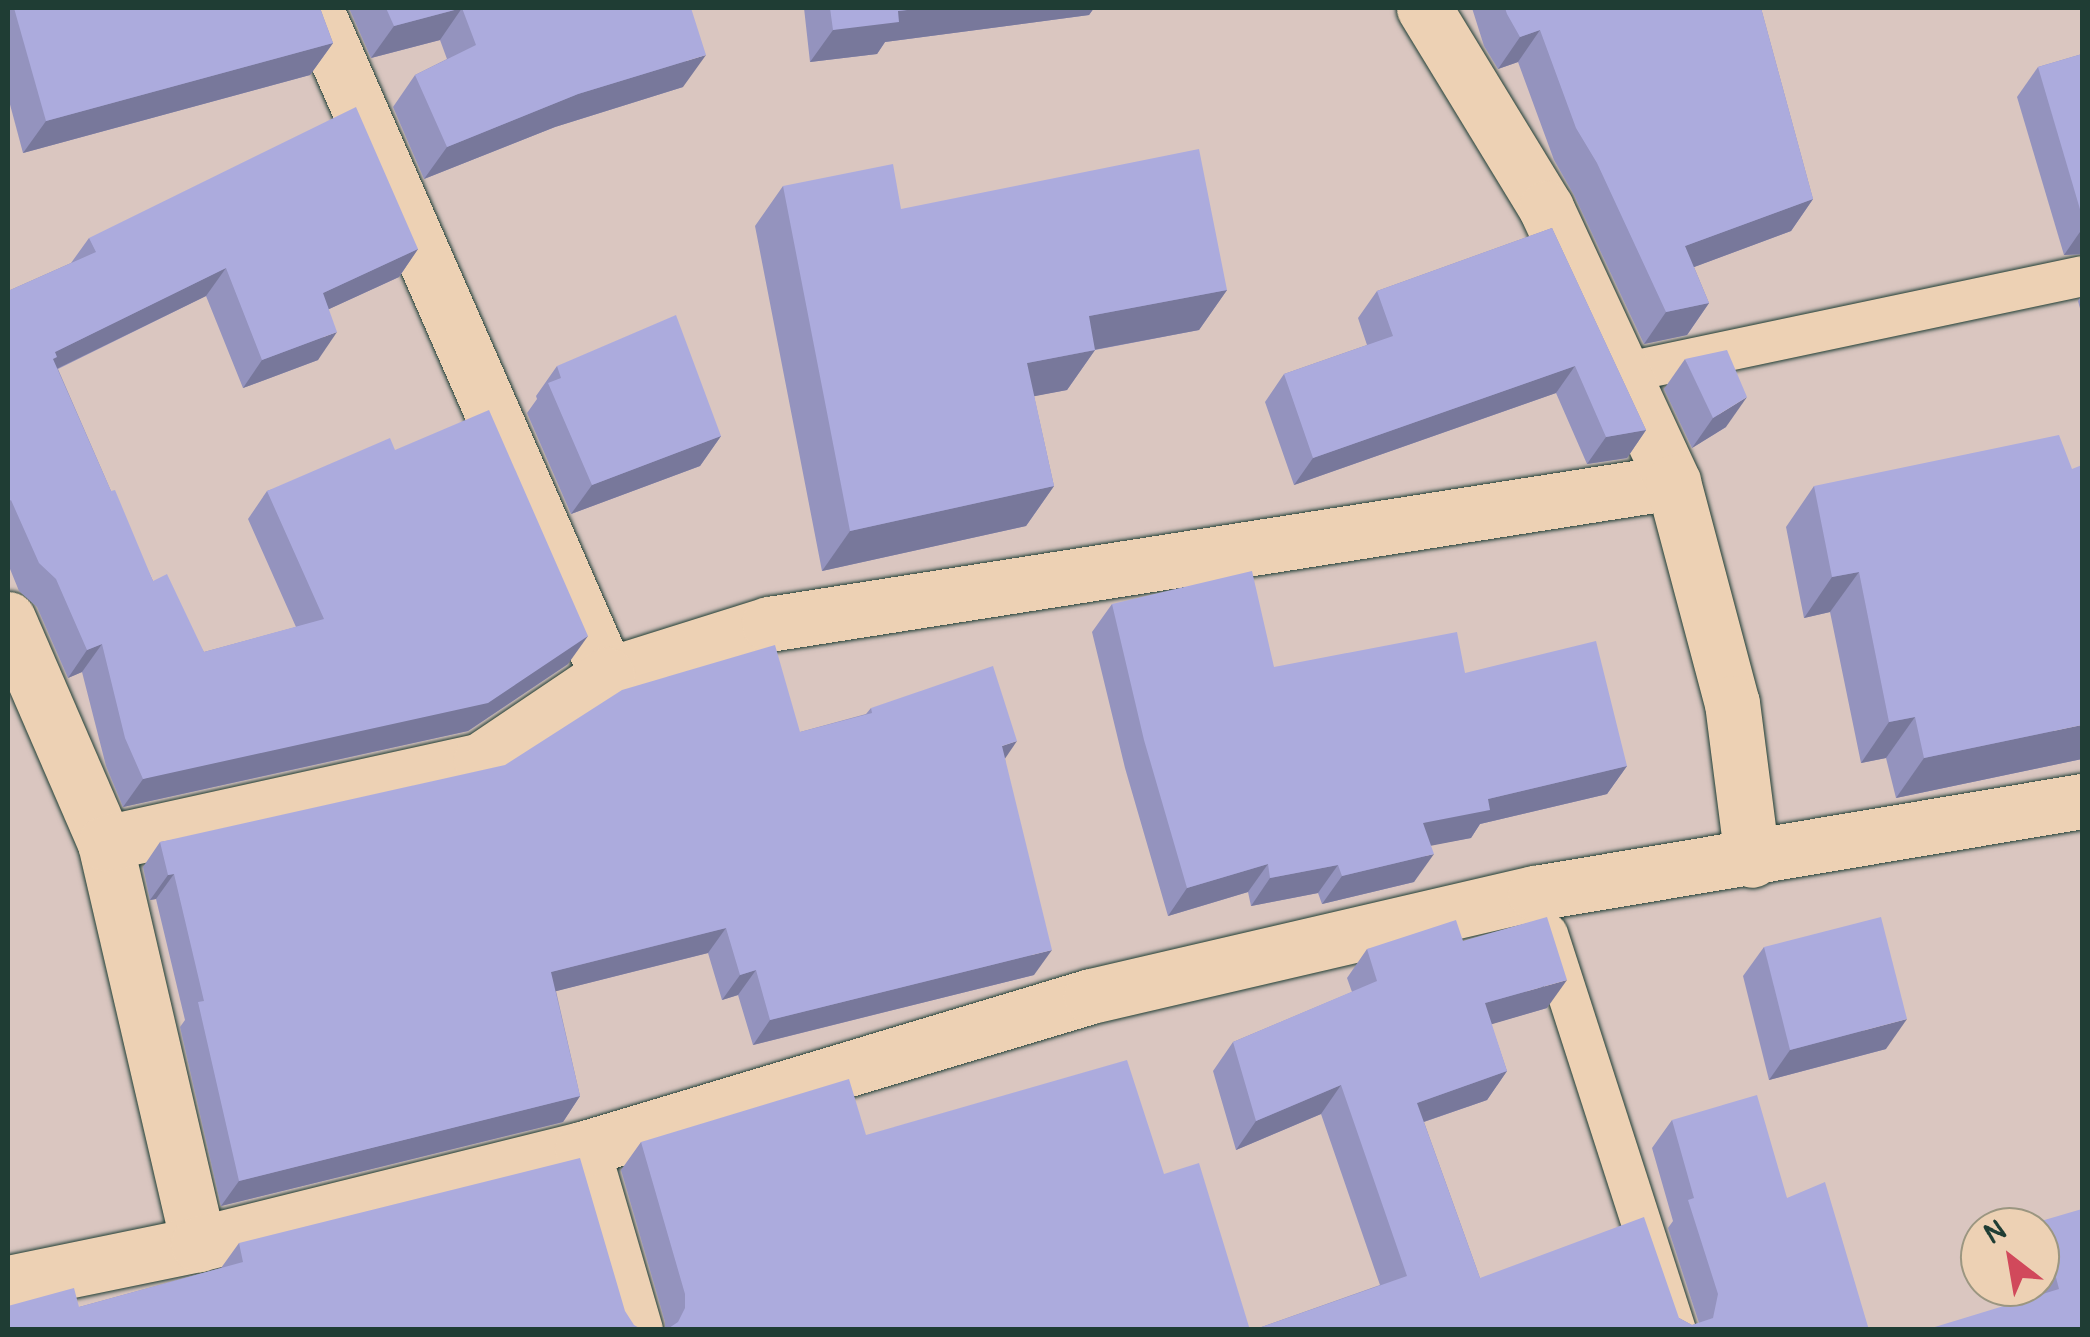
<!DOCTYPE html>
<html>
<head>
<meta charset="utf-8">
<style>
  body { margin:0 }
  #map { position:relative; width:2090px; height:1337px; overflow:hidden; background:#dac6c0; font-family:Pangolin,sans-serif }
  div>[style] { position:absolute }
  .roads { filter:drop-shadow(0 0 2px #1f3d34) drop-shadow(0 0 2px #1f3d34) }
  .service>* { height:40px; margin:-20px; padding:0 20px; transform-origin:20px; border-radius:20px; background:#edd1b4 }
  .minor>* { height:55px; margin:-27.5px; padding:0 27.5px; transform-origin:27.5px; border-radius:27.5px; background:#edd1b4 }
  .wall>* { inset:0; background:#9493be }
  .shaded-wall>* { inset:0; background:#78789b }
  .building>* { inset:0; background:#acabdd }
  span { translate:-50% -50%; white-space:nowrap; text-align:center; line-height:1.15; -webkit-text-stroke:8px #edd1b4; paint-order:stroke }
  .frame { position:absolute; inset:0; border:10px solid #1f3d34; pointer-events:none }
  .north { position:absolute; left:1960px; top:1207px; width:100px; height:100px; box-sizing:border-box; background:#edd1b4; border:2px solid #9b9681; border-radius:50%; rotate:329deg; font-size:28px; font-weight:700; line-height:40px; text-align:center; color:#1f3d34 }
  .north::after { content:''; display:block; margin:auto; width:35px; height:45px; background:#d1495b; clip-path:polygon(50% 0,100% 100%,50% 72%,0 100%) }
</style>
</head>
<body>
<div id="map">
  <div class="roads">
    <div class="service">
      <i style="left:1623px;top:373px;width:469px;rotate:-11.9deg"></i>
      <i style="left:1548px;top:934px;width:416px;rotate:72.1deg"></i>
    </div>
    <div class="minor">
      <i style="left:315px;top:8px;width:728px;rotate:66.36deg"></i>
      <i style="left:607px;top:675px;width:170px;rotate:-17.5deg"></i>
      <i style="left:769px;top:624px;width:915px;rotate:-8.93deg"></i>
      <i style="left:1424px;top:8px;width:234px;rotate:58.6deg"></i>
      <i style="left:1546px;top:208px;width:302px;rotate:65.1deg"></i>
      <i style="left:1673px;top:482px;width:229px;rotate:75.1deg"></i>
      <i style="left:1732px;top:703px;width:158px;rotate:82.7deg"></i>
      <i style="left:8px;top:619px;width:244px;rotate:66.6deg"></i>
      <i style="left:105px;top:843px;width:412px;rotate:76.9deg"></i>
      <i style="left:105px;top:843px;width:385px;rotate:-12.4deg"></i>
      <i style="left:481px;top:760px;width:152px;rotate:-34deg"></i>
      <i style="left:582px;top:1149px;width:189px;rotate:73.7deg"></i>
      <i style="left:8px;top:1283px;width:194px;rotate:-11.6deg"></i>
      <i style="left:198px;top:1244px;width:396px;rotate:-13.9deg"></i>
      <i style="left:582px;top:1149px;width:531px;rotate:-16.73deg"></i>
      <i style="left:1091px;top:996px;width:456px;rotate:-13.1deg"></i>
      <i style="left:1535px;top:893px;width:555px;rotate:-9.55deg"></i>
    </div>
  </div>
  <div class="wall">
    <i style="clip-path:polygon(9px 8px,320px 8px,333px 43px,310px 75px,23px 153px,8px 97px,8px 10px)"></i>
    <i style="clip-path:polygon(349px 8px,691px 8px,683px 87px,555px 127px,424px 179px,393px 107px,415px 75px,447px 59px,440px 40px,371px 58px)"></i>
    <i style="clip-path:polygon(804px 8px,1094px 8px,1089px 15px,885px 42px,877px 54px,810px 62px)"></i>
    <i style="clip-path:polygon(1472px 8px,1761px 8px,1813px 199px,1791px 231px,1694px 267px,1709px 303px,1687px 335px,1644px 344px,1574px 195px,1554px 160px,1518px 62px,1498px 69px,1484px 46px)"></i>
    <i style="clip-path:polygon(2082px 54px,2082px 254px,2064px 255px,2017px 97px,2038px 67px)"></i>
    <i style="clip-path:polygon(783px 186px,901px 209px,1227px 290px,1199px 330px,1095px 350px,1067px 390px,1034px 396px,1054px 486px,1026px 526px,822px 571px,755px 226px)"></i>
    <i style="clip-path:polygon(1552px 228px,1646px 430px,1627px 458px,1587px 464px,1556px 393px,1294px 485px,1265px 402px,1284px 374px,1367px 345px,1358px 318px,1377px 291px)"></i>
    <i style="clip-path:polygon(89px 238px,418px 249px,399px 277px,329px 309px,318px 360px,243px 388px,206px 296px,58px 369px,111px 491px,153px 581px,204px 652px,296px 627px,248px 519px,267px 491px,395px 450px,568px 664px,468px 731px,123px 807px,106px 766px,82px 672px,68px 678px,37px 607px,19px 591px,8px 564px,8px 291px,71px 263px)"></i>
    <i style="clip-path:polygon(2082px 295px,2082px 316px,2078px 301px)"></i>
    <i style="clip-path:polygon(1685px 359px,1726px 427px,1692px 448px,1664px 389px)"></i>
    <i style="clip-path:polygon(557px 366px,721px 436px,700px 466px,571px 514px,527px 413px,537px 399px,536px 396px)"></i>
    <i style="clip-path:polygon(1814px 486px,2082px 759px,1896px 798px,1886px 758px,1861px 763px,1830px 612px,1804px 618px,1786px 527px)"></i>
    <i style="clip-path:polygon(1112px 604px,1274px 667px,1465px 673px,1627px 766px,1607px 794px,1480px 824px,1471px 838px,1431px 845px,1414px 882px,1322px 904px,1318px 893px,1251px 906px,1248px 892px,1168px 916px,1125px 768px,1092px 632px)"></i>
    <i style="clip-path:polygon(871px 708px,1005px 759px,1034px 975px,753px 1045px,738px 995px,722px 1000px,708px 953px,556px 991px,580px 1096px,563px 1122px,221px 1206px,180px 1027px,185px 1020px,156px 899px,150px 900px,143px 867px,160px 842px,800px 732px,866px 714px)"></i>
    <i style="clip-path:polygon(1463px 941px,1547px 1008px,1491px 1024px,1507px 1071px,1487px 1100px,1424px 1122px,1480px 1278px,1679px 1318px,1692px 1325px,1699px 1323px,1668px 1228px,1673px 1221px,1652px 1148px,1672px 1120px,1787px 1198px,1869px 1330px,1253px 1330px,1380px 1285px,1321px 1114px,1236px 1150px,1213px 1071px,1233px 1042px,1352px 992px,1347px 978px,1367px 949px)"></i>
    <i style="clip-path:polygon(1764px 947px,1886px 1049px,1769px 1080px,1743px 976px)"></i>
    <i style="clip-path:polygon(866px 1135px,1164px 1174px,665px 1330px,665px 1322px,621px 1170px,641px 1142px)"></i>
    <i style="clip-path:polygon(2041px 1221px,2082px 1330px,2034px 1297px,2031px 1287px,2040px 1287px,2040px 1227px,2037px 1227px)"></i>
    <i style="clip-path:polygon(239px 1243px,625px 1311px,79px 1307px,221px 1268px)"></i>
  </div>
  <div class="shaded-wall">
    <i style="clip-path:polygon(462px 8px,440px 40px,371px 58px,394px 26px)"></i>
    <i style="clip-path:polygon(925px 8px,1094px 8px,1089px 15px,885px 42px,877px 54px,810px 62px,833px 30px,898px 11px)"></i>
    <i style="clip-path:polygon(1540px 30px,1518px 62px,1498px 69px,1520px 37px)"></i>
    <i style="clip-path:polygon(333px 43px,310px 75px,23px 153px,46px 121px)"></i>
    <i style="clip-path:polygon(706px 55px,683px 87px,555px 127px,424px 179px,447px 147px,578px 94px)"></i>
    <i style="clip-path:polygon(1813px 199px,1791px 231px,1662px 279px,1685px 246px)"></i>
    <i style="clip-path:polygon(2082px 229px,2082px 254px,2064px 255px)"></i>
    <i style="clip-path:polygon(418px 249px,399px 277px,303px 321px,323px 293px)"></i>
    <i style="clip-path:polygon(226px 268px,206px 296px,44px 375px,55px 352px)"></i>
    <i style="clip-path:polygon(1227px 290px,1199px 330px,1061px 356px,1089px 316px)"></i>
    <i style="clip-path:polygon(1709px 303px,1687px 335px,1644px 344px,1666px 312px)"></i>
    <i style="clip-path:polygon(337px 332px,318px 360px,243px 388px,262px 360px)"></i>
    <i style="clip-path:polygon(1095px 350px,1067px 390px,999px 403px,1027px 363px)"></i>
    <i style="clip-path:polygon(1575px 366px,1556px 393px,1294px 485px,1313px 458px)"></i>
    <i style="clip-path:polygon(1747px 397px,1726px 427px,1692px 448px,1713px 418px)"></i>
    <i style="clip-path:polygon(1646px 430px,1627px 458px,1587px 464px,1606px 437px)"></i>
    <i style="clip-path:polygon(721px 436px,700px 466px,571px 514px,592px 485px)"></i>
    <i style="clip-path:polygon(1054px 486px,1026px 526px,822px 571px,850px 531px)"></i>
    <i style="clip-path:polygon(1859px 572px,1830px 612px,1804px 618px,1832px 577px)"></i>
    <i style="clip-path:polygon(588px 636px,568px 664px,468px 731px,123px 807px,143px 779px)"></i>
    <i style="clip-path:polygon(102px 644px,82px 672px,68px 678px,87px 650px)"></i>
    <i style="clip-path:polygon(1915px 717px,1886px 758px,1861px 763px,1889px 722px)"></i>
    <i style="clip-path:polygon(2082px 725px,2082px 759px,1896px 798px,1924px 758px)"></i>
    <i style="clip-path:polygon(1017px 741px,1000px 766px,1002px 746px)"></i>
    <i style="clip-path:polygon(1627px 766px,1607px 794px,1480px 824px,1471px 838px,1404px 851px,1423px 823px,1488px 799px)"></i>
    <i style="clip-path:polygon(1434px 854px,1414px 882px,1322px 904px,1342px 876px)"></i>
    <i style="clip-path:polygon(1268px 864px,1248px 892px,1168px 916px,1187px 888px)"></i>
    <i style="clip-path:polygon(1338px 865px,1318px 893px,1251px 906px,1270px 878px)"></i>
    <i style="clip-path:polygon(174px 874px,156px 899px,150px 900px,168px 875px)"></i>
    <i style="clip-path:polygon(726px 928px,708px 953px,533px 997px,551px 972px)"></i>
    <i style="clip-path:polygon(1052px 950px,1034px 975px,753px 1045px,770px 1020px)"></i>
    <i style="clip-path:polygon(756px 970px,738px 995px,722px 1000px,740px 975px)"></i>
    <i style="clip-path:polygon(1567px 980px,1547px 1008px,1465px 1032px,1485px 1003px)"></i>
    <i style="clip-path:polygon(1907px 1019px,1886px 1049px,1769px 1080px,1790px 1050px)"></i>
    <i style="clip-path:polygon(1507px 1071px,1487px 1100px,1397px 1131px,1417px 1103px)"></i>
    <i style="clip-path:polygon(1341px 1085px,1321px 1114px,1236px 1150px,1256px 1121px)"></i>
    <i style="clip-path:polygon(580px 1096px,563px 1122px,221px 1206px,239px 1181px)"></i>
  </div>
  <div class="building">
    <i style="clip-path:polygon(14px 8px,320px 8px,333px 43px,46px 121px)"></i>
    <i style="clip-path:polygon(386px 8px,462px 8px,394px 26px)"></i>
    <i style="clip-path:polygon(462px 8px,691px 8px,706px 55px,578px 94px,447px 147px,415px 75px,476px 45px)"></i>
    <i style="clip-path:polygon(830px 8px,925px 8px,898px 11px,899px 22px,833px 30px)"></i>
    <i style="clip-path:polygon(1505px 8px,1761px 8px,1813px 199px,1685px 246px,1709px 303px,1666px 312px,1597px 163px,1576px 128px,1540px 30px,1520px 37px,1507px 14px)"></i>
    <i style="clip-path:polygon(2082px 54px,2082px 216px,2038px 67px)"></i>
    <i style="clip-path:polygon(356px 107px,418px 249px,323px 293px,337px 332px,262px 360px,226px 268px,55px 352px,57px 357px,53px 359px,111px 491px,115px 490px,153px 581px,167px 574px,204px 652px,324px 619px,267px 491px,390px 438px,395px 450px,489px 410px,588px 636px,488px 703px,143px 779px,125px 738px,102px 644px,87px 650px,56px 579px,39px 563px,11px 500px,8px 502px,8px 291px,96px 252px,89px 238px)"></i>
    <i style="clip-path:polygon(1199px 149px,1227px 290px,1089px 316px,1095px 350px,1027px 363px,1054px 486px,850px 531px,783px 186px,893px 164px,901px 209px)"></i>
    <i style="clip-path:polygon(1552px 228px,1646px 430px,1606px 437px,1575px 366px,1313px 458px,1284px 374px,1393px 336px,1377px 291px)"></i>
    <i style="clip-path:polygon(676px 315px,721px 436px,592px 485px,548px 383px,561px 378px,557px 366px)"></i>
    <i style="clip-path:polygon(1727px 350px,1747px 397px,1713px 418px,1685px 359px)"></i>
    <i style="clip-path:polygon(2059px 435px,2072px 469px,2082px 465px,2082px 725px,1924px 758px,1915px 717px,1889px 722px,1859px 572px,1832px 577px,1814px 486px)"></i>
    <i style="clip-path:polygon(1252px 571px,1274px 667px,1457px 632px,1465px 673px,1596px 641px,1627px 766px,1488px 799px,1490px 810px,1423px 823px,1434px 854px,1342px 876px,1338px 865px,1270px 878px,1268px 864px,1187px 888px,1144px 740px,1112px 604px)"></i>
    <i style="clip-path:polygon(775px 645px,800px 732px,872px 713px,871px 708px,993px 666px,1017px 741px,1002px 746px,1052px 950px,770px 1020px,756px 970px,740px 975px,726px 928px,551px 972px,580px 1096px,239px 1181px,198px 1002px,204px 1001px,174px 874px,168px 875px,160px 842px,505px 765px,622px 690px)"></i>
    <i style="clip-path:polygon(1547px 917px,1567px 980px,1485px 1003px,1507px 1071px,1417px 1103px,1480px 1278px,1644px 1217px,1679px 1318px,1692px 1325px,1713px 1318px,1718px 1294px,1688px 1200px,1694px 1198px,1672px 1120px,1757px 1095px,1787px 1198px,1825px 1182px,1869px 1330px,1253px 1330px,1407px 1276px,1341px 1085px,1256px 1121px,1233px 1042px,1377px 981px,1367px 949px,1456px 920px,1463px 941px)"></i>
    <i style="clip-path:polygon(1881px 917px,1907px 1019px,1790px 1050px,1764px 947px)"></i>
    <i style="clip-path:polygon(1127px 1060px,1164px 1174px,1199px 1163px,1250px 1330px,666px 1330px,678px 1322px,685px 1308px,685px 1294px,641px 1142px,849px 1079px,866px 1135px)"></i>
    <i style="clip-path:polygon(580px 1158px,625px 1311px,634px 1325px,643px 1330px,8px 1330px,8px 1306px,74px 1288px,79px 1307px,243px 1262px,239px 1243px)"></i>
    <i style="clip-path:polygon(2082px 1209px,2082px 1330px,1925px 1330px,2059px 1289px,2041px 1221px)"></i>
  </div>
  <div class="frame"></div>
  <div class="north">N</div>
</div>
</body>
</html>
